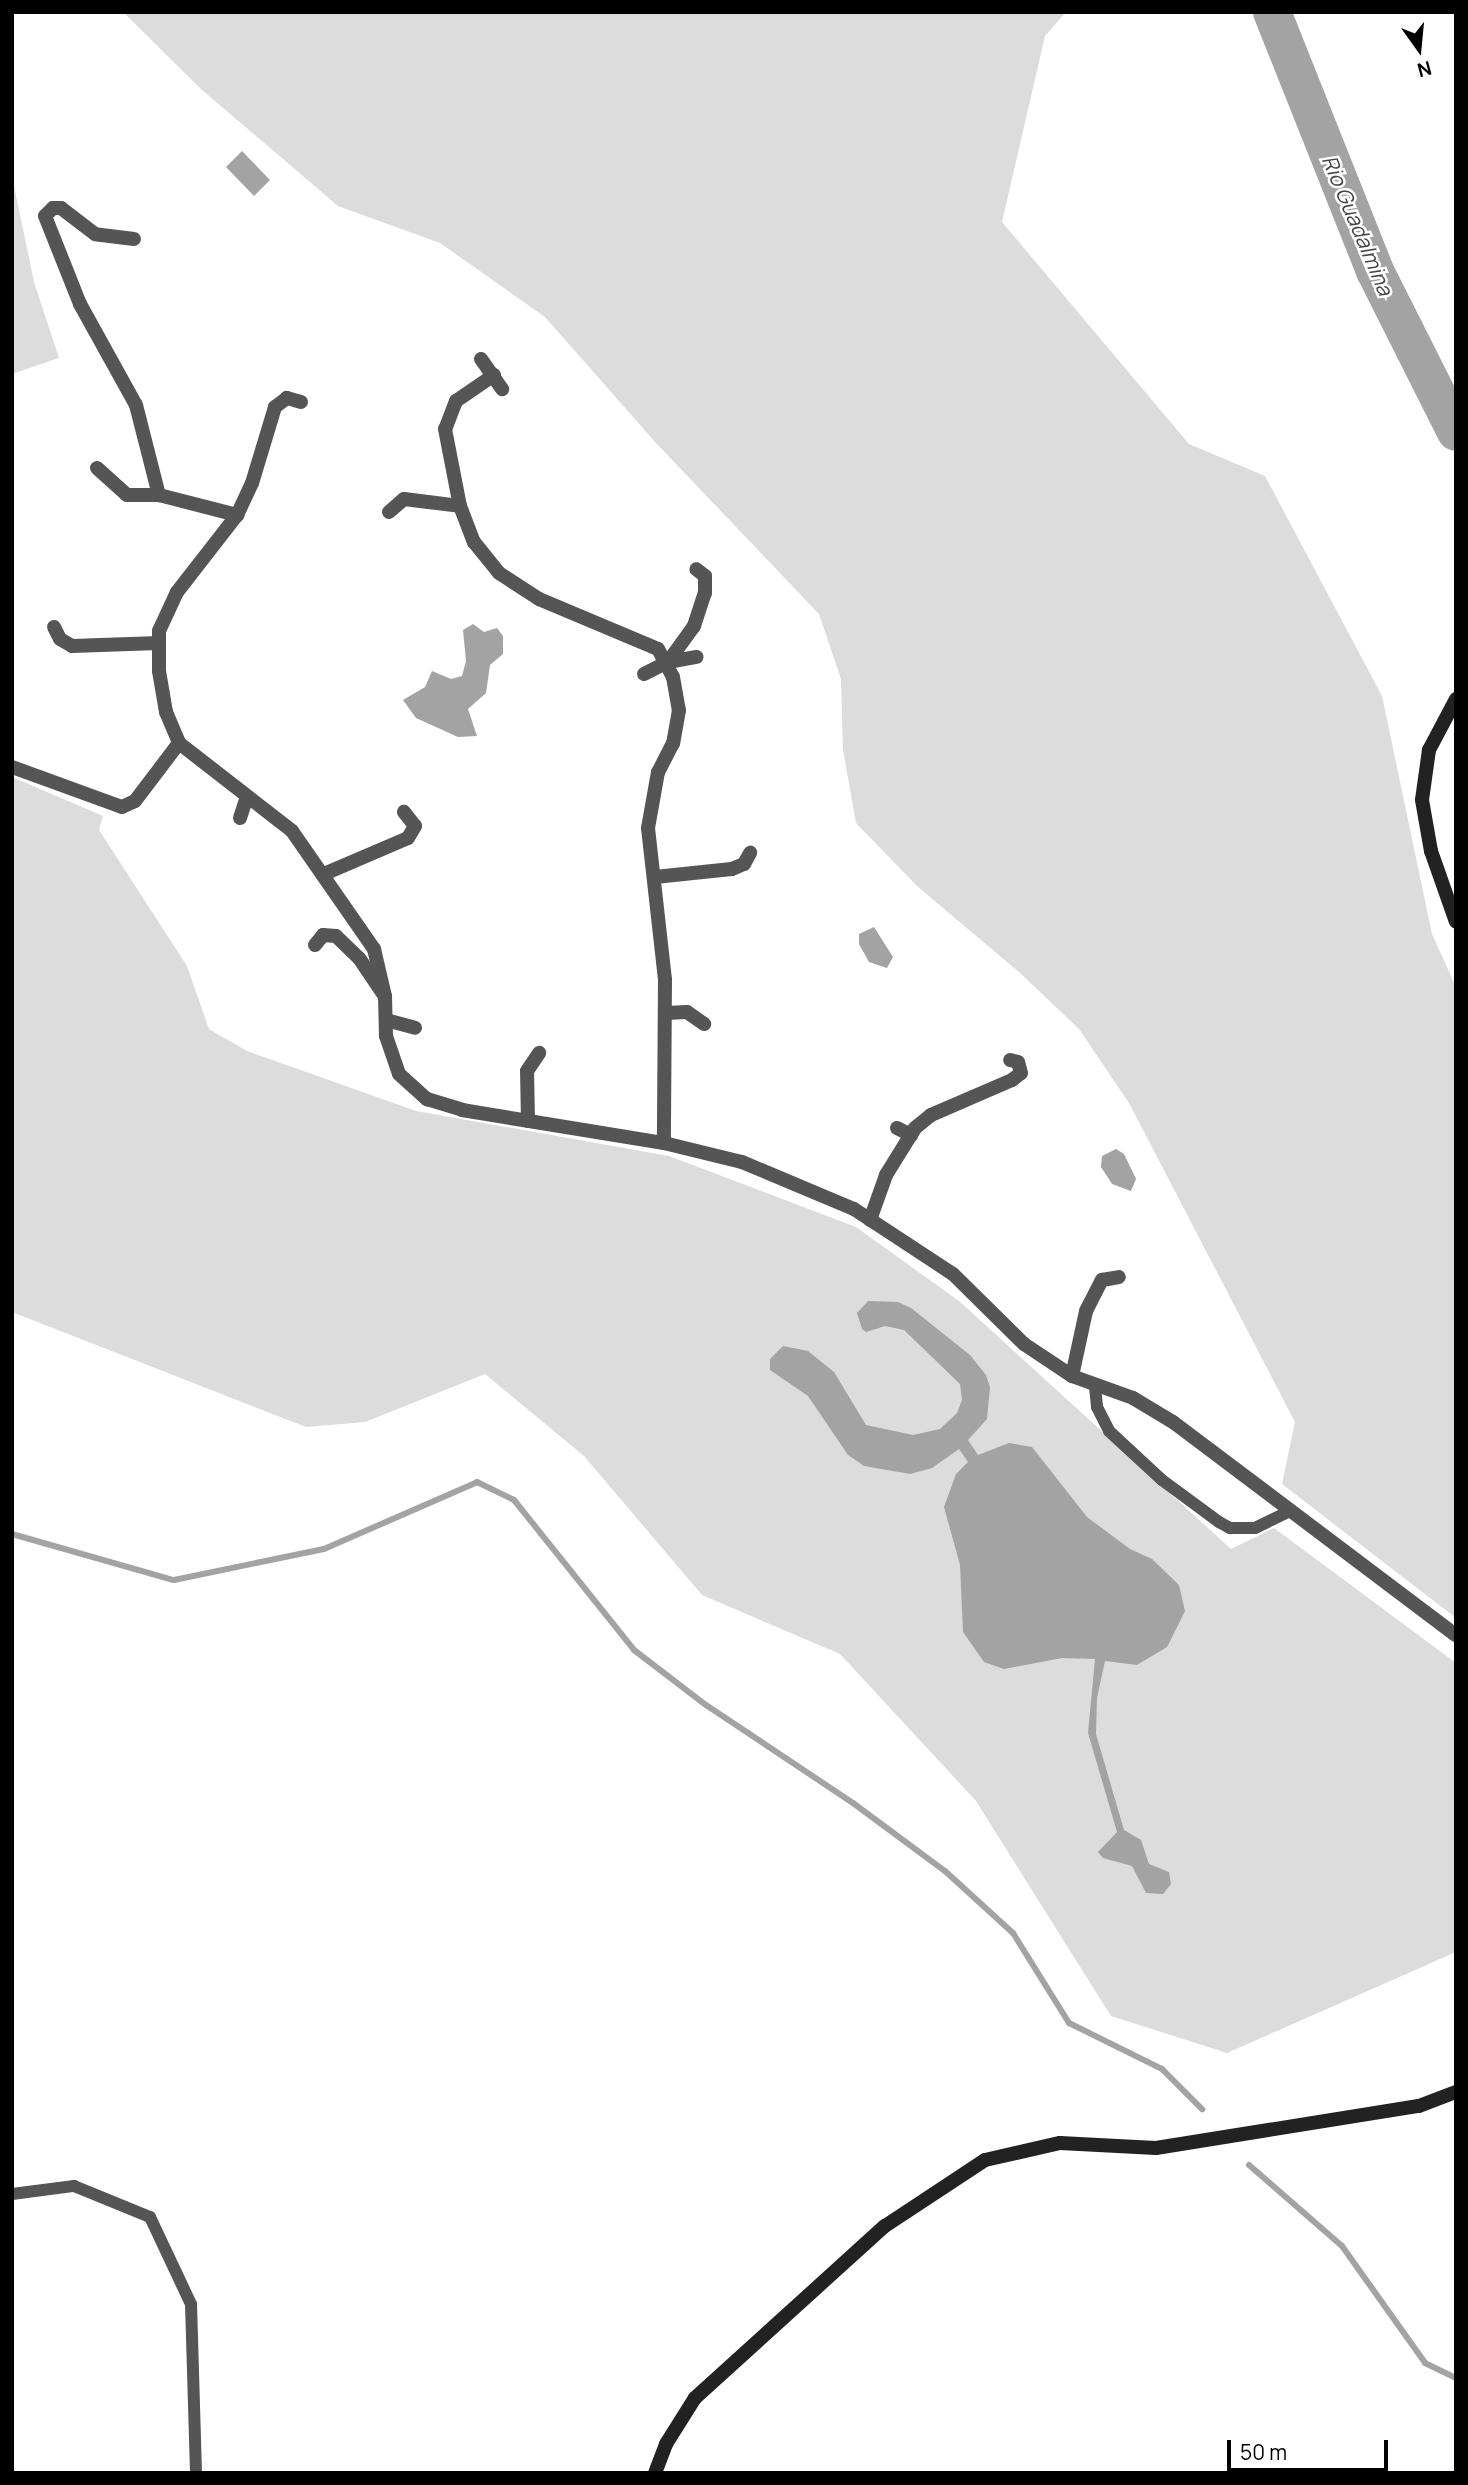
<!DOCTYPE html>
<html>
<head>
<meta charset="utf-8">
<style>
  body { margin:0 }
  #map { position:relative; width:1468px; height:2485px; overflow:hidden; background:#fff; font-family:Manrope,sans-serif }
  div>[style] { position:absolute }
  .green>* { inset:0; background:#dcdcdc }
  .water>* { inset:0; background:#a3a3a3 }
  .stream>* { height:6px; margin:-3px; padding:0 3px; transform-origin:3px; border-radius:3px; background:#a3a3a3 }
  .river>* { height:38px; margin:-19px; padding:0 19px; transform-origin:19px; border-radius:19px; background:#a3a3a3 }
  .lane>* { height:12px; margin:-6px; padding:0 6px; transform-origin:6px; border-radius:6px; background:#555 }
  .street>* { height:14px; margin:-7px; padding:0 7px; transform-origin:7px; border-radius:7px; background:#555 }
  .secondary>* { height:14px; margin:-7px; padding:0 7px; transform-origin:7px; border-radius:7px; background:#222 }
  span { translate:-50% -50%; white-space:nowrap; text-align:center; line-height:1.15; -webkit-text-stroke:5px #fff; paint-order:stroke }
  .water-label { font-size:21px; color:#444; font-style:italic }
  .frame { position:absolute; inset:0; border:14px solid #000; pointer-events:none }
  .north { position:absolute; left:1384px; top:14px; width:70px; height:70px; -webkit-text-stroke:5px #fff; paint-order:stroke; rotate:165deg; font-size:19px; font-weight:700; line-height:28px; text-align:center; color:#000 }
  .north::after { content:''; display:block; margin:auto; width:24px; height:32px; background:#000; clip-path:polygon(50% 0,100% 100%,50% 72%,0 100%) }
  .scale { position:absolute; left:1227px; top:2440px; width:161px; height:32px; box-sizing:border-box; border:4px solid #000; border-top:0; padding-left:9px; font-size:21px; line-height:24px; white-space:nowrap; color:#000; -webkit-text-stroke:5px #fff; paint-order:stroke }
</style>
</head>
<body>
<div id="map">
  <div class="green">
    <i style="clip-path:polygon(123px 12px,1066px 12px,1045px 36px,1002px 222px,1189px 444px,1265px 476px,1382px 696px,1432px 934px,1456px 987px,1456px 1618px,1282px 1484px,1295px 1422px,1129px 1103px,1079px 1029px,1019px 972px,917px 886px,856px 823px,843px 750px,841px 679px,819px 614px,656px 443px,545px 317px,440px 243px,338px 206px,201px 89px)"></i>
    <i style="clip-path:polygon(12px 176px,34px 282px,59px 358px,12px 374px)"></i>
    <i style="clip-path:polygon(12px 777px,103px 816px,99px 830px,187px 966px,209px 1029px,247px 1051px,416px 1111px,669px 1156px,856px 1227px,959px 1301px,1231px 1549px,1274px 1528px,1456px 1663px,1456px 1952px,1227px 2053px,1111px 2016px,976px 1801px,840px 1654px,702px 1595px,584px 1456px,485px 1374px,365px 1422px,306px 1427px,12px 1312px)"></i>
  </div>
  <div class="water">
    <i style="clip-path:polygon(242px 151px,270px 180px,254px 196px,226px 167px)"></i>
    <i style="clip-path:polygon(473px 624px,484px 632px,497px 628px,503px 636px,503px 654px,490px 665px,486px 693px,468px 709px,477px 736px,458px 737px,416px 718px,403px 700px,425px 687px,432px 671px,451px 679px,462px 676px,466px 661px,463px 630px)"></i>
    <i style="clip-path:polygon(874px 927px,893px 957px,887px 968px,869px 962px,859px 944px,859px 934px)"></i>
    <i style="clip-path:polygon(1116px 1149px,1124px 1154px,1136px 1179px,1131px 1191px,1112px 1184px,1101px 1167px,1102px 1156px)"></i>
    <i style="clip-path:polygon(868px 1301px,898px 1302px,911px 1308px,970px 1355px,986px 1375px,990px 1387px,987px 1419px,968px 1440px,978px 1455px,1009px 1443px,1032px 1447px,1087px 1517px,1130px 1549px,1152px 1559px,1179px 1585px,1185px 1611px,1167px 1647px,1137px 1665px,1105px 1661px,1097px 1698px,1096px 1734px,1124px 1830px,1141px 1840px,1149px 1864px,1169px 1872px,1171px 1884px,1163px 1894px,1146px 1893px,1132px 1866px,1103px 1858px,1098px 1852px,1117px 1832px,1088px 1733px,1095px 1659px,1062px 1658px,1004px 1669px,984px 1662px,963px 1632px,960px 1565px,944px 1507px,956px 1474px,968px 1462px,959px 1449px,932px 1468px,910px 1474px,864px 1466px,848px 1455px,808px 1396px,770px 1370px,770px 1359px,783px 1346px,808px 1351px,834px 1372px,866px 1425px,913px 1435px,940px 1429px,957px 1413px,962px 1400px,960px 1384px,904px 1330px,885px 1326px,866px 1332px,862px 1329px,857px 1313px)"></i>
  </div>
  <div class="stream">
    <i style="left:12px;top:1534px;width:168px;rotate:15.9deg"></i>
    <i style="left:174px;top:1580px;width:153px;rotate:-11.7deg"></i>
    <i style="left:324px;top:1549px;width:167px;rotate:-23.6deg"></i>
    <i style="left:477px;top:1482px;width:41px;rotate:25.9deg"></i>
    <i style="left:514px;top:1500px;width:192px;rotate:51.3deg"></i>
    <i style="left:634px;top:1650px;width:91px;rotate:37.4deg"></i>
    <i style="left:706px;top:1705px;width:177px;rotate:33.7deg"></i>
    <i style="left:853px;top:1803px;width:114px;rotate:36.5deg"></i>
    <i style="left:945px;top:1871px;width:92px;rotate:42.4deg"></i>
    <i style="left:1013px;top:1933px;width:106px;rotate:58.1deg"></i>
    <i style="left:1069px;top:2023px;width:104px;rotate:26.3deg"></i>
    <i style="left:1162px;top:2069px;width:57px;rotate:45deg"></i>
    <i style="left:1249px;top:2165px;width:123px;rotate:41.1deg"></i>
    <i style="left:1342px;top:2246px;width:143px;rotate:54.6deg"></i>
    <i style="left:1425px;top:2363px;width:34px;rotate:26deg"></i>
  </div>
  <div class="river">
    <i style="left:1272px;top:12px;width:279px;rotate:68.3deg"></i>
    <i style="left:1375px;top:271px;width:180px;rotate:63.3deg"></i>
  </div>
  <div class="lane">
    <i style="left:1095px;top:1387px;width:20px;rotate:84deg"></i>
    <i style="left:1097px;top:1407px;width:27px;rotate:63deg"></i>
    <i style="left:1109px;top:1431px;width:72px;rotate:42.8deg"></i>
    <i style="left:1162px;top:1480px;width:71px;rotate:36.4deg"></i>
    <i style="left:1219px;top:1522px;width:13px;rotate:29deg"></i>
    <i style="left:1230px;top:1528px;width:25px"></i>
    <i style="left:1255px;top:1528px;width:37px;rotate:-26deg"></i>
    <i style="left:12px;top:2194px;width:63px;rotate:-7.4deg"></i>
    <i style="left:74px;top:2186px;width:82px;rotate:22.2deg"></i>
    <i style="left:150px;top:2217px;width:96px;rotate:64.8deg"></i>
    <i style="left:191px;top:2304px;width:169px;rotate:88.3deg"></i>
  </div>
  <div class="street">
    <i style="left:134px;top:239px;width:39px;rotate:-173deg"></i>
    <i style="left:95px;top:234px;width:43px;rotate:-142.6deg"></i>
    <i style="left:61px;top:208px;width:8px;rotate:180deg"></i>
    <i style="left:53px;top:208px;width:11px;rotate:135deg"></i>
    <i style="left:45px;top:216px;width:95px;rotate:68.3deg"></i>
    <i style="left:80px;top:304px;width:115px;rotate:61deg"></i>
    <i style="left:136px;top:405px;width:93px;rotate:75.7deg"></i>
    <i style="left:159px;top:495px;width:81px;rotate:14.4deg"></i>
    <i style="left:481px;top:359px;width:37px;rotate:55deg"></i>
    <i style="left:494px;top:375px;width:46px;rotate:145.6deg"></i>
    <i style="left:456px;top:401px;width:30px;rotate:111deg"></i>
    <i style="left:445px;top:429px;width:78px;rotate:79deg"></i>
    <i style="left:460px;top:506px;width:39px;rotate:69deg"></i>
    <i style="left:474px;top:542px;width:40px;rotate:51deg"></i>
    <i style="left:499px;top:573px;width:48px;rotate:33deg"></i>
    <i style="left:539px;top:599px;width:129px;rotate:22.8deg"></i>
    <i style="left:658px;top:649px;width:32px;rotate:62deg"></i>
    <i style="left:673px;top:677px;width:34px;rotate:80deg"></i>
    <i style="left:679px;top:710px;width:34px;rotate:100deg"></i>
    <i style="left:673px;top:743px;width:33px;rotate:117deg"></i>
    <i style="left:658px;top:772px;width:57px;rotate:100.1deg"></i>
    <i style="left:648px;top:828px;width:153px;rotate:83.6deg"></i>
    <i style="left:665px;top:980px;width:163px;rotate:90.4deg"></i>
    <i style="left:301px;top:402px;width:15px;rotate:-164deg"></i>
    <i style="left:287px;top:398px;width:15px;rotate:143deg"></i>
    <i style="left:275px;top:407px;width:79px;rotate:106.8deg"></i>
    <i style="left:252px;top:483px;width:35px;rotate:115deg"></i>
    <i style="left:237px;top:515px;width:98px;rotate:127.9deg"></i>
    <i style="left:177px;top:592px;width:43px;rotate:114.8deg"></i>
    <i style="left:159px;top:631px;width:40px;rotate:90deg"></i>
    <i style="left:159px;top:671px;width:42px;rotate:80.3deg"></i>
    <i style="left:166px;top:712px;width:34px;rotate:67deg"></i>
    <i style="left:179px;top:743px;width:143px;rotate:37.9deg"></i>
    <i style="left:292px;top:831px;width:144px;rotate:55.2deg"></i>
    <i style="left:374px;top:949px;width:48px;rotate:76.8deg"></i>
    <i style="left:385px;top:996px;width:40px;rotate:88.6deg"></i>
    <i style="left:386px;top:1036px;width:40px;rotate:71.1deg"></i>
    <i style="left:399px;top:1074px;width:38px;rotate:42deg"></i>
    <i style="left:427px;top:1099px;width:37px;rotate:17deg"></i>
    <i style="left:462px;top:1110px;width:205px;rotate:9.3deg"></i>
    <i style="left:664px;top:1143px;width:80px;rotate:13.7deg"></i>
    <i style="left:742px;top:1162px;width:121px;rotate:22.8deg"></i>
    <i style="left:854px;top:1209px;width:118px;rotate:33.3deg"></i>
    <i style="left:953px;top:1274px;width:100px;rotate:44.6deg"></i>
    <i style="left:1024px;top:1344px;width:58px;rotate:33.7deg"></i>
    <i style="left:1072px;top:1376px;width:65px;rotate:19.8deg"></i>
    <i style="left:1133px;top:1398px;width:47px;rotate:31deg"></i>
    <i style="left:1173px;top:1422px;width:354px;rotate:37deg"></i>
    <i style="left:97px;top:468px;width:40px;rotate:42deg"></i>
    <i style="left:127px;top:495px;width:32px"></i>
    <i style="left:389px;top:512px;width:20px;rotate:-41deg"></i>
    <i style="left:404px;top:499px;width:56px;rotate:7.1deg"></i>
    <i style="left:54px;top:627px;width:13px;rotate:63deg"></i>
    <i style="left:60px;top:639px;width:14px;rotate:30deg"></i>
    <i style="left:72px;top:646px;width:87px;rotate:-2deg"></i>
    <i style="left:668px;top:662px;width:44px;rotate:-54.2deg"></i>
    <i style="left:694px;top:626px;width:35px;rotate:-72deg"></i>
    <i style="left:705px;top:593px;width:17px;rotate:-90deg"></i>
    <i style="left:705px;top:576px;width:11px;rotate:-142deg"></i>
    <i style="left:644px;top:674px;width:27px;rotate:-27deg"></i>
    <i style="left:668px;top:662px;width:29px;rotate:-10deg"></i>
    <i style="left:12px;top:767px;width:117px;rotate:20deg"></i>
    <i style="left:122px;top:807px;width:14px;rotate:-25deg"></i>
    <i style="left:135px;top:801px;width:73px;rotate:-52.8deg"></i>
    <i style="left:240px;top:818px;width:22px;rotate:-72deg"></i>
    <i style="left:324px;top:874px;width:91px;rotate:-23.2deg"></i>
    <i style="left:408px;top:838px;width:14px;rotate:-60deg"></i>
    <i style="left:415px;top:826px;width:18px;rotate:-128deg"></i>
    <i style="left:655px;top:877px;width:77px;rotate:-5.9deg"></i>
    <i style="left:732px;top:869px;width:13px;rotate:-23deg"></i>
    <i style="left:744px;top:864px;width:13px;rotate:-61deg"></i>
    <i style="left:315px;top:945px;width:13px;rotate:-51deg"></i>
    <i style="left:323px;top:935px;width:13px;rotate:4deg"></i>
    <i style="left:336px;top:936px;width:32px;rotate:44deg"></i>
    <i style="left:359px;top:958px;width:45px;rotate:56deg"></i>
    <i style="left:666px;top:1013px;width:21px;rotate:-3deg"></i>
    <i style="left:687px;top:1012px;width:21px;rotate:35deg"></i>
    <i style="left:386px;top:1020px;width:30px;rotate:15deg"></i>
    <i style="left:528px;top:1121px;width:50px;rotate:-91.1deg"></i>
    <i style="left:527px;top:1071px;width:22px;rotate:-56deg"></i>
    <i style="left:897px;top:1128px;width:16px;rotate:27deg"></i>
    <i style="left:870px;top:1220px;width:48px;rotate:-70.4deg"></i>
    <i style="left:886px;top:1175px;width:55px;rotate:-58.3deg"></i>
    <i style="left:915px;top:1128px;width:21px;rotate:-39deg"></i>
    <i style="left:931px;top:1115px;width:88px;rotate:-23.4deg"></i>
    <i style="left:1012px;top:1080px;width:11px;rotate:-38deg"></i>
    <i style="left:1021px;top:1073px;width:11px;rotate:-105deg"></i>
    <i style="left:1018px;top:1062px;width:8px;rotate:-166deg"></i>
    <i style="left:1072px;top:1376px;width:66px;rotate:-77.8deg"></i>
    <i style="left:1086px;top:1311px;width:35px;rotate:-63deg"></i>
    <i style="left:1102px;top:1280px;width:17px;rotate:-10deg"></i>
  </div>
  <div class="secondary">
    <i style="left:1456px;top:699px;width:58px;rotate:117.9deg"></i>
    <i style="left:1429px;top:750px;width:50px;rotate:98deg"></i>
    <i style="left:1422px;top:800px;width:52px;rotate:80deg"></i>
    <i style="left:1431px;top:851px;width:75px;rotate:70.6deg"></i>
    <i style="left:655px;top:2473px;width:31px;rotate:-69deg"></i>
    <i style="left:666px;top:2444px;width:54px;rotate:-57.8deg"></i>
    <i style="left:695px;top:2398px;width:256px;rotate:-42.2deg"></i>
    <i style="left:885px;top:2226px;width:120px;rotate:-33.4deg"></i>
    <i style="left:985px;top:2160px;width:77px;rotate:-12.8deg"></i>
    <i style="left:1060px;top:2143px;width:96px;rotate:3deg"></i>
    <i style="left:1156px;top:2148px;width:266px;rotate:-9.1deg"></i>
    <i style="left:1419px;top:2106px;width:40px;rotate:-21deg"></i>
  </div>
  <div class="water-label">
    <span style="left:1358px;top:225px;rotate:67deg">Rio Guadalmina</span>
  </div>
  <div class="frame"></div>
  <div class="north">N</div>
  <div class="scale">50 m</div>
</div>
</body>
</html>
